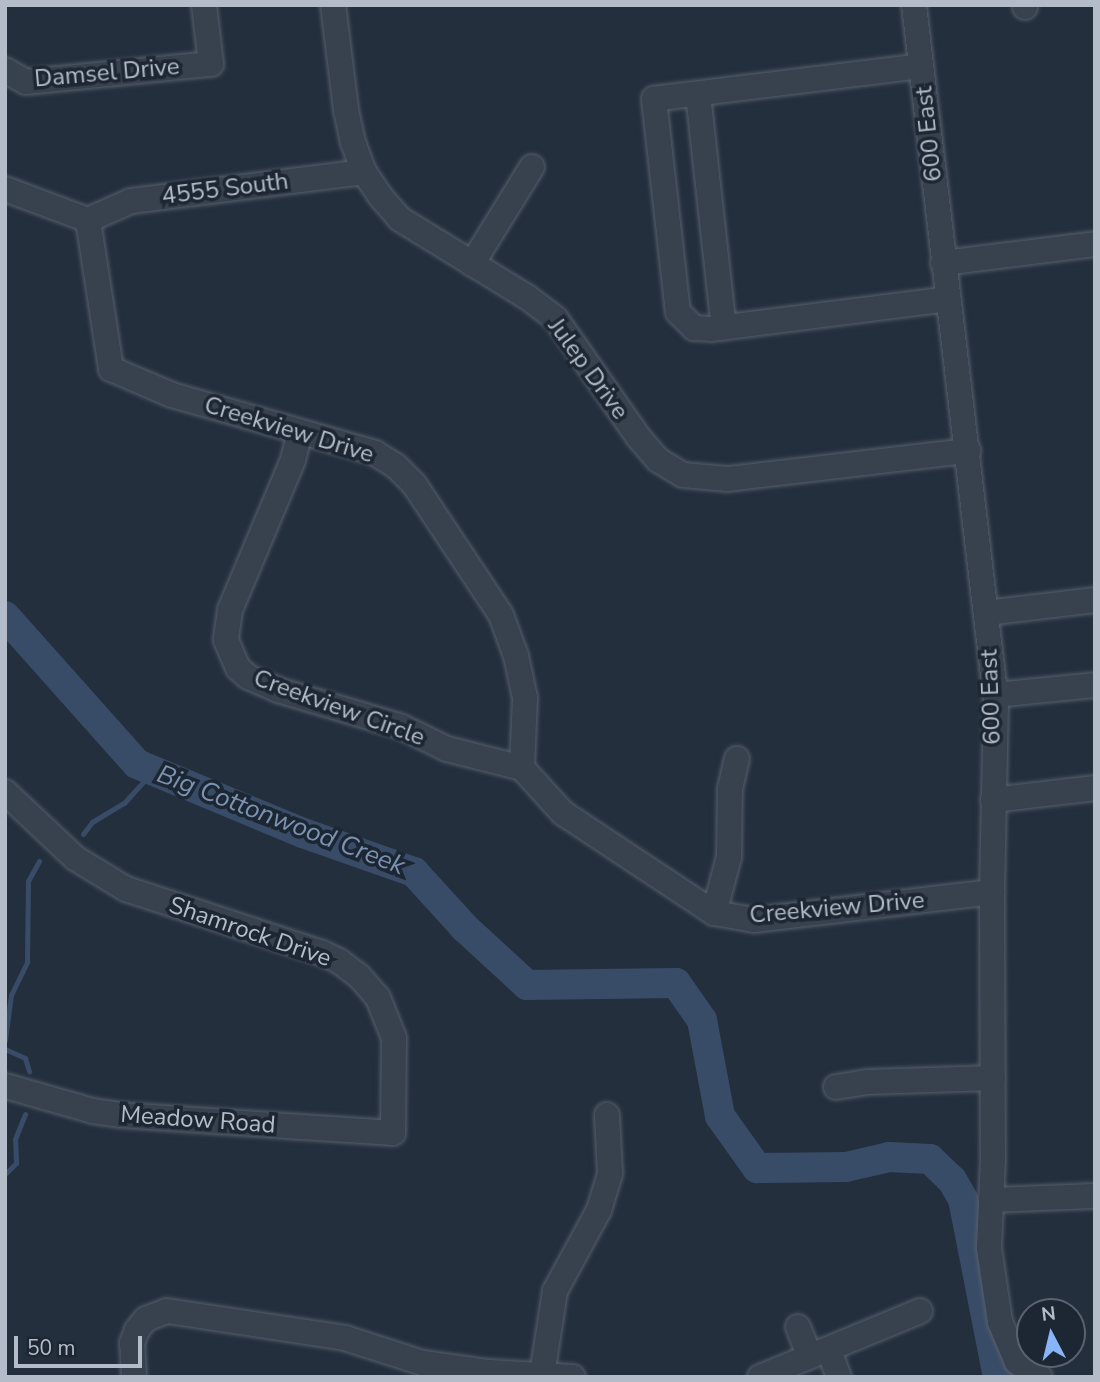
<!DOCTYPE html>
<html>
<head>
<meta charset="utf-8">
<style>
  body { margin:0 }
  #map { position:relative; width:1100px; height:1382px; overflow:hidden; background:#242f3e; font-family:"Nunito Sans",sans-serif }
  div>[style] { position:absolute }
  .stream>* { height:5px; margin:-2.5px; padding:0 2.5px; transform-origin:2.5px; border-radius:2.5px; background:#394c67 }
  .river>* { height:30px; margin:-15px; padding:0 15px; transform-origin:15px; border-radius:15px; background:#394c67 }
  .roads { filter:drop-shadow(0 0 2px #565f6c) drop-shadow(0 0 2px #565f6c) }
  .minor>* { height:24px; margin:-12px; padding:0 12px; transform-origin:12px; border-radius:12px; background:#38414e }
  span { translate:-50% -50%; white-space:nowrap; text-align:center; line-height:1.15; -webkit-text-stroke:7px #1d2633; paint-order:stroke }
  .street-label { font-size:24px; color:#b4bcc9 }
  .water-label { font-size:26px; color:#7c92b1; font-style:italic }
  .frame { position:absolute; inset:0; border:7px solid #b4bcc9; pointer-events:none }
  .north { position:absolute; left:1016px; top:1298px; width:70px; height:70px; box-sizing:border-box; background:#1d2633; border:2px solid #59626f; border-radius:50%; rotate:353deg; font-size:19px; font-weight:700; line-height:28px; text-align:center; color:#b4bcc9 }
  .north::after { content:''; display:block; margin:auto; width:24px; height:32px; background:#8ab4f8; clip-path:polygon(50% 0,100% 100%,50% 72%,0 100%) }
  .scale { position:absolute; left:14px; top:1336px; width:128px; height:32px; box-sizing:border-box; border:4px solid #b4bcc9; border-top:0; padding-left:9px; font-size:21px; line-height:24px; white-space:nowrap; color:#b4bcc9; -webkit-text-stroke:5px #1d2633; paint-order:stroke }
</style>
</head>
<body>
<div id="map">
  <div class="stream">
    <i style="left:83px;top:834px;width:15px;rotate:-53deg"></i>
    <i style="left:92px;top:822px;width:37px;rotate:-31deg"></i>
    <i style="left:124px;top:803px;width:43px;rotate:-47.8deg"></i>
    <i style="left:5px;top:1040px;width:45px;rotate:-82.4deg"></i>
    <i style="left:11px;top:995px;width:37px;rotate:-64deg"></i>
    <i style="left:27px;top:962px;width:81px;rotate:-89.3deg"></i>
    <i style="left:28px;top:881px;width:23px;rotate:-61deg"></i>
    <i style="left:5px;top:1049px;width:22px;rotate:24deg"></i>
    <i style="left:25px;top:1058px;width:14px;rotate:73deg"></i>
    <i style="left:5px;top:1174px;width:16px;rotate:-45deg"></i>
    <i style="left:16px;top:1163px;width:24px;rotate:-92deg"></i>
    <i style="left:15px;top:1139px;width:27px;rotate:-68deg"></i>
  </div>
  <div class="river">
    <i style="left:5px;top:616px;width:198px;rotate:48.3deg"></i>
    <i style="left:137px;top:764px;width:180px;rotate:22.6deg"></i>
    <i style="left:303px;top:833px;width:118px;rotate:19.4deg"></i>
    <i style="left:414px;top:872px;width:76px;rotate:47.7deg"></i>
    <i style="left:465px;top:928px;width:84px;rotate:42.6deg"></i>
    <i style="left:527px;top:985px;width:149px;rotate:-0.8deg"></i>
    <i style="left:676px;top:983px;width:45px;rotate:54.9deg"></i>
    <i style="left:702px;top:1020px;width:98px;rotate:79.4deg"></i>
    <i style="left:720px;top:1116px;width:64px;rotate:54.6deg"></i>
    <i style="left:757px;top:1168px;width:89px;rotate:-0.6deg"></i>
    <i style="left:846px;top:1167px;width:44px;rotate:-13.1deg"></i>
    <i style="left:889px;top:1157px;width:41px;rotate:2.8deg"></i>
    <i style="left:930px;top:1159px;width:30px;rotate:44deg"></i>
    <i style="left:952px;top:1180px;width:22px;rotate:60deg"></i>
    <i style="left:963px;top:1199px;width:181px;rotate:78.9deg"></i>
  </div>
  <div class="roads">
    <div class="minor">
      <i style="left:333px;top:5px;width:106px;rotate:82.9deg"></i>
      <i style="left:346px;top:110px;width:33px;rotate:78deg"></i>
      <i style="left:353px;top:142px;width:32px;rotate:70deg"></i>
      <i style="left:364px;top:172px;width:29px;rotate:56deg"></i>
      <i style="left:380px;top:196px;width:30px;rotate:49deg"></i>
      <i style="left:400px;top:219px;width:149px;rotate:31.6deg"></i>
      <i style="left:527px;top:297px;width:36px;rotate:37deg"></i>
      <i style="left:556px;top:319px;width:145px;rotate:55.1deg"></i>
      <i style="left:639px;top:438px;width:29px;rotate:49deg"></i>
      <i style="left:658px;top:460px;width:29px;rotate:31deg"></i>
      <i style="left:683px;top:475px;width:45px;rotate:5.1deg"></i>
      <i style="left:728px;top:479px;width:242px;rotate:-6.7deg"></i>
      <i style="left:914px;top:5px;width:701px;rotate:83.28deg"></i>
      <i style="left:996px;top:701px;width:191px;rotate:91.2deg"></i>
      <i style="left:992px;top:892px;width:267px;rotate:89.8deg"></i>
      <i style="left:993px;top:1159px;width:89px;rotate:92.6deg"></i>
      <i style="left:989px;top:1248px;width:75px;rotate:81.5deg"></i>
      <i style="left:1000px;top:1322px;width:43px;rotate:67deg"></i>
      <i style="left:1017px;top:1362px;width:27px;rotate:33deg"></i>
      <i style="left:1025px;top:5px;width:2px;rotate:90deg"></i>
      <i style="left:921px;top:66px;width:269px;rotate:173deg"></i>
      <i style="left:654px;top:99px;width:214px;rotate:83.6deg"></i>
      <i style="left:678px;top:312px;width:23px;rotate:45deg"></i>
      <i style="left:694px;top:328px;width:17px;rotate:3deg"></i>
      <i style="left:711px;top:329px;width:239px;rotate:-7.2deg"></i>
      <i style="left:5px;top:70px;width:24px;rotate:30deg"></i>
      <i style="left:26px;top:82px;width:186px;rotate:-5.6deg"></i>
      <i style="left:211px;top:64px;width:59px;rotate:-96.8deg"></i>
      <i style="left:698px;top:94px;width:235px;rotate:83.7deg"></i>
      <i style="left:5px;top:189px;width:89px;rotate:20.5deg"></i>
      <i style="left:88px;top:220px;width:151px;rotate:81.2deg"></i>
      <i style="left:111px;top:369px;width:66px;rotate:23.1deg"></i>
      <i style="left:172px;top:395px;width:211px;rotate:15.9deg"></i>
      <i style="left:375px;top:453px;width:25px;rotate:32deg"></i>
      <i style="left:396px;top:466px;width:25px;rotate:45deg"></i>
      <i style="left:414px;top:484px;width:157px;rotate:56.4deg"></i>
      <i style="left:501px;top:615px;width:44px;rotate:69.9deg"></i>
      <i style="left:516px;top:656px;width:43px;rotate:77.9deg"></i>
      <i style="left:525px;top:698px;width:70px;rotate:92.5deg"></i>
      <i style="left:522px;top:768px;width:61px;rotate:47.7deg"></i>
      <i style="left:563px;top:813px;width:181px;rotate:33.5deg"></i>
      <i style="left:714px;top:913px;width:41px;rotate:9.9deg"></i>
      <i style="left:754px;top:920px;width:240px;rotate:-6.7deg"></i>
      <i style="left:88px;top:220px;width:47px;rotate:-23.8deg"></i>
      <i style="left:131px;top:201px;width:235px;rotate:-7.1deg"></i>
      <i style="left:943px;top:263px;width:153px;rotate:-7.1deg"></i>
      <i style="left:472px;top:264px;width:114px;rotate:-58.3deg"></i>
      <i style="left:300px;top:433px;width:28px;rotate:105deg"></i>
      <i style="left:293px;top:460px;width:163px;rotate:112.8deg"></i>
      <i style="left:230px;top:610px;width:30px;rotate:98deg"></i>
      <i style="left:226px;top:640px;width:30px;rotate:67deg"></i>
      <i style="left:238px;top:668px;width:13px;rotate:42deg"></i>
      <i style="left:248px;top:677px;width:33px;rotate:23deg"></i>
      <i style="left:278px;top:690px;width:129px;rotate:16.6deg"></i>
      <i style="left:402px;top:727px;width:50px;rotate:26.1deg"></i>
      <i style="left:447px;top:749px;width:77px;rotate:14.2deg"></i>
      <i style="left:986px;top:613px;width:110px;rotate:-6.8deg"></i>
      <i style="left:995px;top:695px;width:100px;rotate:-5.7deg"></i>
      <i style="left:5px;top:792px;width:96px;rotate:43.3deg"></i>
      <i style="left:75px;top:858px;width:60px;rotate:31.3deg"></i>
      <i style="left:126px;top:889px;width:206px;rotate:18.1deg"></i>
      <i style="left:322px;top:953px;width:19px;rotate:25deg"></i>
      <i style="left:339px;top:961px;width:25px;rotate:37deg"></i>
      <i style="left:359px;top:976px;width:29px;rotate:49deg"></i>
      <i style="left:378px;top:998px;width:43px;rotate:68.2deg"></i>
      <i style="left:394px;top:1038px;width:95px;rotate:90.6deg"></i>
      <i style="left:393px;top:1133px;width:273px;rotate:-176.2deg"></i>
      <i style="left:121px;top:1115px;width:28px;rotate:-172deg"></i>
      <i style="left:93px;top:1111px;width:91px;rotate:-164.1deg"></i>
      <i style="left:993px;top:800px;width:103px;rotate:-6.7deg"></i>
      <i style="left:714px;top:913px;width:58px;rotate:-75deg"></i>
      <i style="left:729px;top:857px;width:68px;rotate:-89.2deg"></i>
      <i style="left:730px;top:789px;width:31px;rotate:-77deg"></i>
      <i style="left:836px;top:1087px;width:31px;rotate:-9deg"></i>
      <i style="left:867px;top:1082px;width:126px;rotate:-1.8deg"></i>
      <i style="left:991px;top:1200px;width:104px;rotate:-2.2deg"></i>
      <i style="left:798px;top:1327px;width:32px;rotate:68deg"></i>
      <i style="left:829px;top:1350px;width:29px;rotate:70deg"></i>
      <i style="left:542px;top:1375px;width:85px;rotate:-81.2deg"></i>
      <i style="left:555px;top:1291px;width:92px;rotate:-61.5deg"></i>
      <i style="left:599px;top:1210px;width:39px;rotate:-73deg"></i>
      <i style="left:610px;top:1173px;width:58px;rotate:-93deg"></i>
      <i style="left:134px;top:1377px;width:34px;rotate:-93deg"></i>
      <i style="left:132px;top:1343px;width:14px;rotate:-69deg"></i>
      <i style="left:137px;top:1330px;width:14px;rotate:-51deg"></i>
      <i style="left:146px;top:1319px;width:22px;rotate:-21deg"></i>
      <i style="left:167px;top:1311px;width:180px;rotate:8.6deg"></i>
      <i style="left:345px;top:1338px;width:82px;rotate:17.8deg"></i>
      <i style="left:423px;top:1363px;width:67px;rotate:7.8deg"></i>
      <i style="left:489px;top:1372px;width:84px;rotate:3.4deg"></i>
      <i style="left:760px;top:1377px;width:173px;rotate:-22.4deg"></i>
    </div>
  </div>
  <div class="street-label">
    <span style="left:107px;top:73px;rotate:-5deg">Damsel Drive</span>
    <span style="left:929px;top:134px;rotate:-96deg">600 East</span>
    <span style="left:225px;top:189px;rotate:-7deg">4555 South</span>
    <span style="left:588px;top:369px;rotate:54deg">Julep Drive</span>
    <span style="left:289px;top:430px;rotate:17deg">Creekview Drive</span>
    <span style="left:991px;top:697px;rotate:-92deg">600 East</span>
    <span style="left:339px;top:708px;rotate:20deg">Creekview Circle</span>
    <span style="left:837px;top:908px;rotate:-5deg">Creekview Drive</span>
    <span style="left:250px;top:932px;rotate:19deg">Shamrock Drive</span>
    <span style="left:198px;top:1120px;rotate:4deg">Meadow Road</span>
  </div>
  <div class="water-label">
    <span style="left:281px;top:820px;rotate:21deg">Big Cottonwood Creek</span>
  </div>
  <div class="frame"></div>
  <div class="north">N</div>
  <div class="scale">50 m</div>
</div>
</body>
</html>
